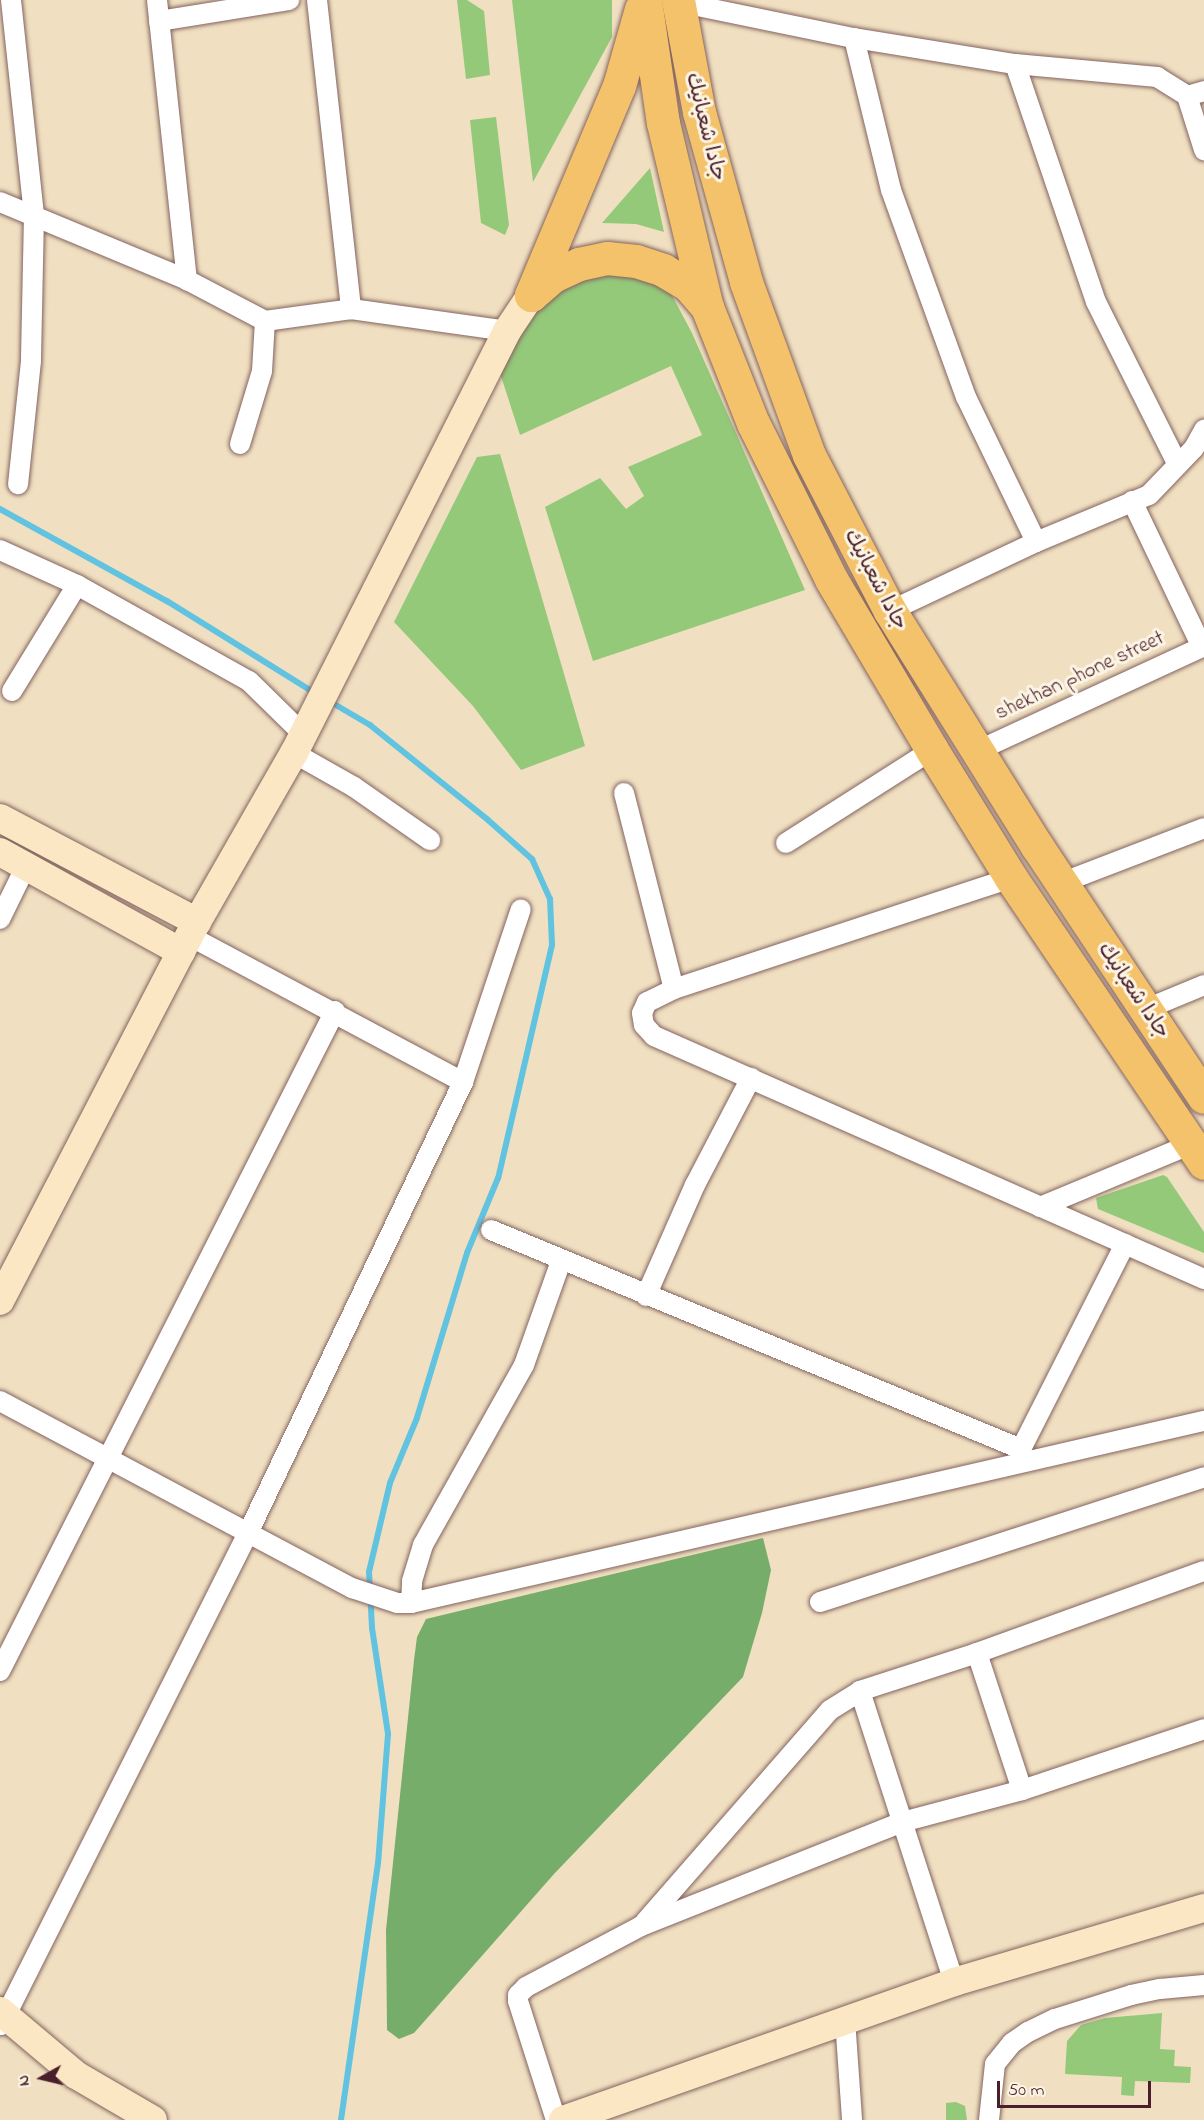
<!DOCTYPE html>
<html>
<head>
<meta charset="utf-8">
<style>
  body { margin:0 }
  #map { position:relative; width:1204px; height:2120px; overflow:hidden; background:#f0e0c1; font-family:"Indie Flower","Playpen Sans Arabic",sans-serif }
  div>[style] { position:absolute }
  .green>* { inset:0; background:#94c97a }
  .forest>* { inset:0; background:#77ad6a }
  .stream>* { height:6px; margin:-3px; padding:0 3px; transform-origin:3px; border-radius:3px; background:#62c3e0 }
  .roads { filter:drop-shadow(0 0 2px #846360) drop-shadow(0 0 2px #846360) }
  .street>* { height:20px; margin:-10px; padding:0 10px; transform-origin:10px; border-radius:10px; background:#fff }
  .secondary>* { height:28px; margin:-14px; padding:0 14px; transform-origin:14px; border-radius:14px; background:#fbe7c3 }
  .highway>* { height:33px; margin:-16.5px; padding:0 16.5px; transform-origin:16.5px; border-radius:16.5px; background:#f4c26a }
  span { translate:-50% -50%; white-space:nowrap; text-align:center; line-height:1.15; -webkit-text-stroke:6px #fcf5e5; paint-order:stroke }
  .street-label { font-size:21px; color:#4a1f2b }
  .north { position:absolute; left:12px; top:2048px; width:60px; height:60px; -webkit-text-stroke:4px #fcf5e5; paint-order:stroke; rotate:262deg; font-size:16px; font-weight:700; line-height:24px; text-align:center; color:#4a1f2b }
  .north::after { content:''; display:block; margin:auto; width:21px; height:27px; background:#4a1f2b; clip-path:polygon(50% 0,100% 100%,50% 72%,0 100%) }
  .scale { position:absolute; left:997px; top:2081px; width:154px; height:27px; box-sizing:border-box; border:3px solid #4a1f2b; border-top:0; padding-left:8px; font-size:18px; line-height:21px; white-space:nowrap; color:#4a1f2b; -webkit-text-stroke:4px #fcf5e5; paint-order:stroke }
</style>
</head>
<body>
<div id="map">
  <div class="green">
    <i style="clip-path:polygon(457px 0,467px 0,484px 11px,490px 75px,466px 79px)"></i>
    <i style="clip-path:polygon(512px 0,612px 0,612px 37px,533px 182px)"></i>
    <i style="clip-path:polygon(496px 117px,509px 225px,505px 235px,481px 223px,470px 120px)"></i>
    <i style="clip-path:polygon(650px 168px,664px 232px,636px 224px,602px 223px)"></i>
    <i style="clip-path:polygon(633px 267px,668px 288px,692px 333px,805px 590px,593px 661px,545px 507px,600px 478px,626px 509px,644px 496px,628px 467px,702px 435px,671px 366px,520px 435px,498px 367px,542px 289px)"></i>
    <i style="clip-path:polygon(500px 454px,585px 746px,521px 770px,473px 706px,394px 622px,477px 457px)"></i>
    <i style="clip-path:polygon(1163px 1175px,1167px 1177px,1204px 1232px,1204px 1253px,1098px 1209px,1096px 1198px)"></i>
    <i style="clip-path:polygon(1162px 2013px,1160px 2049px,1175px 2050px,1174px 2066px,1191px 2067px,1190px 2083px,1135px 2081px,1134px 2096px,1121px 2095px,1122px 2077px,1065px 2074px,1067px 2041px,1081px 2025px,1105px 2018px)"></i>
    <i style="clip-path:polygon(956px 2102px,965px 2106px,967px 2120px,946px 2120px,946px 2103px)"></i>
  </div>
  <div class="forest">
    <i style="clip-path:polygon(763px 1538px,771px 1570px,762px 1613px,743px 1677px,554px 1874px,414px 2033px,399px 2039px,387px 2030px,386px 1930px,414px 1660px,417px 1637px,426px 1619px)"></i>
  </div>
  <div class="stream">
    <i style="left:0;top:509px;width:191px;rotate:28.9deg"></i>
    <i style="left:167px;top:601px;width:174px;rotate:31.9deg"></i>
    <i style="left:329px;top:701px;width:48px;rotate:30.3deg"></i>
    <i style="left:370px;top:725px;width:151px;rotate:38.8deg"></i>
    <i style="left:488px;top:820px;width:59px;rotate:41.6deg"></i>
    <i style="left:532px;top:859px;width:44px;rotate:65.8deg"></i>
    <i style="left:550px;top:899px;width:46px;rotate:87.5deg"></i>
    <i style="left:552px;top:945px;width:239px;rotate:103deg"></i>
    <i style="left:498px;top:1178px;width:81px;rotate:112.5deg"></i>
    <i style="left:467px;top:1253px;width:172px;rotate:106.9deg"></i>
    <i style="left:417px;top:1418px;width:70px;rotate:112.6deg"></i>
    <i style="left:390px;top:1483px;width:91px;rotate:103.3deg"></i>
    <i style="left:369px;top:1572px;width:56px;rotate:86.9deg"></i>
    <i style="left:372px;top:1628px;width:107px;rotate:81.4deg"></i>
    <i style="left:388px;top:1734px;width:129px;rotate:94.4deg"></i>
    <i style="left:378px;top:1863px;width:260px;rotate:98.2deg"></i>
  </div>
  <div class="roads">
    <div class="street">
      <i style="left:11px;top:0;width:216px;rotate:83.9deg"></i>
      <i style="left:34px;top:215px;width:146px;rotate:91.2deg"></i>
      <i style="left:31px;top:361px;width:124px;rotate:96deg"></i>
      <i style="left:157px;top:0;width:282px;rotate:83.9deg"></i>
      <i style="left:317px;top:0;width:311px;rotate:83.7deg"></i>
      <i style="left:678px;top:2px;width:180px;rotate:11.6deg"></i>
      <i style="left:854px;top:38px;width:163px;rotate:9.2deg"></i>
      <i style="left:1015px;top:64px;width:143px;rotate:5.2deg"></i>
      <i style="left:1157px;top:77px;width:36px;rotate:32deg"></i>
      <i style="left:1187px;top:96px;width:57px;rotate:72.5deg"></i>
      <i style="left:159px;top:21px;width:132px;rotate:-9.2deg"></i>
      <i style="left:854px;top:38px;width:156px;rotate:76.3deg"></i>
      <i style="left:891px;top:190px;width:220px;rotate:70.1deg"></i>
      <i style="left:966px;top:397px;width:161px;rotate:64.2deg"></i>
      <i style="left:1015px;top:64px;width:251px;rotate:71.2deg"></i>
      <i style="left:1096px;top:302px;width:182px;rotate:63.3deg"></i>
      <i style="left:1187px;top:96px;width:18px;rotate:-16deg"></i>
      <i style="left:0;top:202px;width:203px;rotate:22.6deg"></i>
      <i style="left:187px;top:280px;width:88px;rotate:27.7deg"></i>
      <i style="left:265px;top:321px;width:87px;rotate:-7.9deg"></i>
      <i style="left:351px;top:309px;width:158px;rotate:8deg"></i>
      <i style="left:240px;top:444px;width:76px;rotate:-73.2deg"></i>
      <i style="left:262px;top:371px;width:50px;rotate:-86.6deg"></i>
      <i style="left:1132px;top:501px;width:162px;rotate:64.4deg"></i>
      <i style="left:0;top:550px;width:85px;rotate:24.4deg"></i>
      <i style="left:77px;top:585px;width:197px;rotate:29.2deg"></i>
      <i style="left:249px;top:681px;width:77px;rotate:44.5deg"></i>
      <i style="left:890px;top:611px;width:161px;rotate:-25.3deg"></i>
      <i style="left:1036px;top:542px;width:122px;rotate:-22.6deg"></i>
      <i style="left:1149px;top:495px;width:65px;rotate:-46.2deg"></i>
      <i style="left:1194px;top:448px;width:21px;rotate:-61deg"></i>
      <i style="left:12px;top:691px;width:124px;rotate:-58.5deg"></i>
      <i style="left:977px;top:751px;width:250px;rotate:-24.8deg"></i>
      <i style="left:294px;top:753px;width:69px;rotate:29.5deg"></i>
      <i style="left:354px;top:787px;width:93px;rotate:34.9deg"></i>
      <i style="left:624px;top:793px;width:202px;rotate:75.7deg"></i>
      <i style="left:786px;top:843px;width:173px;rotate:-32.5deg"></i>
      <i style="left:1011px;top:878px;width:355px;rotate:161.8deg"></i>
      <i style="left:674px;top:989px;width:30px;rotate:154deg"></i>
      <i style="left:647px;top:1002px;width:12px;rotate:114deg"></i>
      <i style="left:642px;top:1013px;width:12px;rotate:81deg"></i>
      <i style="left:644px;top:1025px;width:15px;rotate:48deg"></i>
      <i style="left:654px;top:1036px;width:601px;rotate:23.84deg"></i>
      <i style="left:1061px;top:883px;width:153px;rotate:-21deg"></i>
      <i style="left:0;top:919px;width:59px;rotate:-63.9deg"></i>
      <i style="left:1144px;top:1010px;width:65px;rotate:-22.6deg"></i>
      <i style="left:463px;top:1082px;width:182px;rotate:-71.5deg"></i>
      <i style="left:1040px;top:1207px;width:164px;rotate:-22.6deg"></i>
      <i style="left:491px;top:1230px;width:573px;rotate:22.45deg"></i>
      <i style="left:646px;top:1296px;width:121px;rotate:-66.2deg"></i>
      <i style="left:695px;top:1185px;width:121px;rotate:-62.4deg"></i>
      <i style="left:0;top:1401px;width:399px;rotate:28deg"></i>
      <i style="left:352px;top:1588px;width:47px;rotate:18.4deg"></i>
      <i style="left:397px;top:1603px;width:14px"></i>
      <i style="left:411px;top:1603px;width:814px;rotate:-12.93deg"></i>
      <i style="left:1022px;top:1462px;width:13px;rotate:-94deg"></i>
      <i style="left:1021px;top:1449px;width:230px;rotate:-63.1deg"></i>
      <i style="left:820px;top:1602px;width:404px;rotate:-18deg"></i>
      <i style="left:411px;top:1603px;width:22px;rotate:-87deg"></i>
      <i style="left:412px;top:1581px;width:38px;rotate:-73deg"></i>
      <i style="left:423px;top:1545px;width:206px;rotate:-60.7deg"></i>
      <i style="left:524px;top:1365px;width:110px;rotate:-70.4deg"></i>
      <i style="left:977px;top:1653px;width:144px;rotate:71.8deg"></i>
      <i style="left:0;top:1671px;width:740px;rotate:-63.09deg"></i>
      <i style="left:860px;top:1691px;width:306px;rotate:72.1deg"></i>
      <i style="left:645px;top:1922px;width:281px;rotate:-48.9deg"></i>
      <i style="left:830px;top:1710px;width:36px;rotate:-32deg"></i>
      <i style="left:860px;top:1691px;width:123px;rotate:-18deg"></i>
      <i style="left:977px;top:1653px;width:241px;rotate:-19.9deg"></i>
      <i style="left:845px;top:2019px;width:101px;rotate:86deg"></i>
      <i style="left:1px;top:2025px;width:551px;rotate:-63.34deg"></i>
      <i style="left:248px;top:1533px;width:500px;rotate:-64.5deg"></i>
      <i style="left:463px;top:1082px;width:310px;rotate:-151.9deg"></i>
      <i style="left:556px;top:2120px;width:125px;rotate:-107.7deg"></i>
      <i style="left:518px;top:2001px;width:6px;rotate:-90deg"></i>
      <i style="left:518px;top:1995px;width:11px;rotate:-45deg"></i>
      <i style="left:526px;top:1987px;width:130px;rotate:-27.9deg"></i>
      <i style="left:641px;top:1926px;width:281px;rotate:-21.7deg"></i>
      <i style="left:902px;top:1822px;width:124px;rotate:-14.9deg"></i>
      <i style="left:1022px;top:1790px;width:192px;rotate:-18.5deg"></i>
      <i style="left:989px;top:2120px;width:56px;rotate:-83.9deg"></i>
      <i style="left:995px;top:2064px;width:27px;rotate:-51deg"></i>
      <i style="left:1012px;top:2043px;width:19px;rotate:-35deg"></i>
      <i style="left:1028px;top:2032px;width:30px;rotate:-26deg"></i>
      <i style="left:1055px;top:2019px;width:80px;rotate:-17.5deg"></i>
      <i style="left:1131px;top:1995px;width:30px;rotate:-12deg"></i>
      <i style="left:1160px;top:1989px;width:44px;rotate:-5.2deg"></i>
    </div>
    <div class="secondary">
      <i style="left:0;top:818px;width:223px;rotate:27.8deg"></i>
      <i style="left:0;top:852px;width:207px;rotate:28.9deg"></i>
      <i style="left:0;top:1301px;width:411px;rotate:-62.6deg"></i>
      <i style="left:189px;top:936px;width:211px;rotate:-60.2deg"></i>
      <i style="left:294px;top:753px;width:473px;rotate:-63.2deg"></i>
      <i style="left:507px;top:331px;width:43px;rotate:-56.3deg"></i>
      <i style="left:0;top:2011px;width:99px;rotate:40.1deg"></i>
      <i style="left:76px;top:2075px;width:89px;rotate:30.3deg"></i>
      <i style="left:563px;top:2120px;width:415px;rotate:-19.4deg"></i>
      <i style="left:954px;top:1982px;width:261px;rotate:-16.5deg"></i>
    </div>
    <div class="highway">
      <i style="left:645px;top:0;width:124px;rotate:81.7deg"></i>
      <i style="left:663px;top:123px;width:189px;rotate:76.6deg"></i>
      <i style="left:707px;top:307px;width:125px;rotate:68.4deg"></i>
      <i style="left:753px;top:423px;width:174px;rotate:63.4deg"></i>
      <i style="left:831px;top:579px;width:199px;rotate:59.4deg"></i>
      <i style="left:932px;top:750px;width:150px;rotate:58.3deg"></i>
      <i style="left:1011px;top:878px;width:344px;rotate:55.9deg"></i>
      <i style="left:678px;top:0;width:114px;rotate:79.4deg"></i>
      <i style="left:699px;top:112px;width:176px;rotate:74.5deg"></i>
      <i style="left:746px;top:282px;width:184px;rotate:70deg"></i>
      <i style="left:809px;top:455px;width:176px;rotate:62.6deg"></i>
      <i style="left:890px;top:611px;width:277px;rotate:58deg"></i>
      <i style="left:1037px;top:846px;width:301px;rotate:56.4deg"></i>
      <i style="left:531px;top:295px;width:227px;rotate:-67.2deg"></i>
      <i style="left:619px;top:86px;width:80px;rotate:-74.1deg"></i>
      <i style="left:531px;top:295px;width:29px;rotate:-41deg"></i>
      <i style="left:553px;top:276px;width:29px;rotate:-25deg"></i>
      <i style="left:579px;top:264px;width:29px;rotate:-12deg"></i>
      <i style="left:607px;top:258px;width:29px;rotate:6deg"></i>
      <i style="left:636px;top:261px;width:28px;rotate:18deg"></i>
      <i style="left:663px;top:270px;width:29px;rotate:31deg"></i>
      <i style="left:688px;top:285px;width:29px;rotate:49deg"></i>
    </div>
  </div>
  <div class="street-label">
    <span style="left:705px;top:127px;rotate:76deg">جادا شعبانيك</span>
    <span style="left:875px;top:580px;rotate:62deg">جادا شعبانيك</span>
    <span style="left:1080px;top:676px;rotate:-25deg">shekhan phone street</span>
    <span style="left:1133px;top:991px;rotate:56deg">جادا شعبانيك</span>
  </div>
  <div class="north">N</div>
  <div class="scale">50 m</div>
</div>
</body>
</html>
